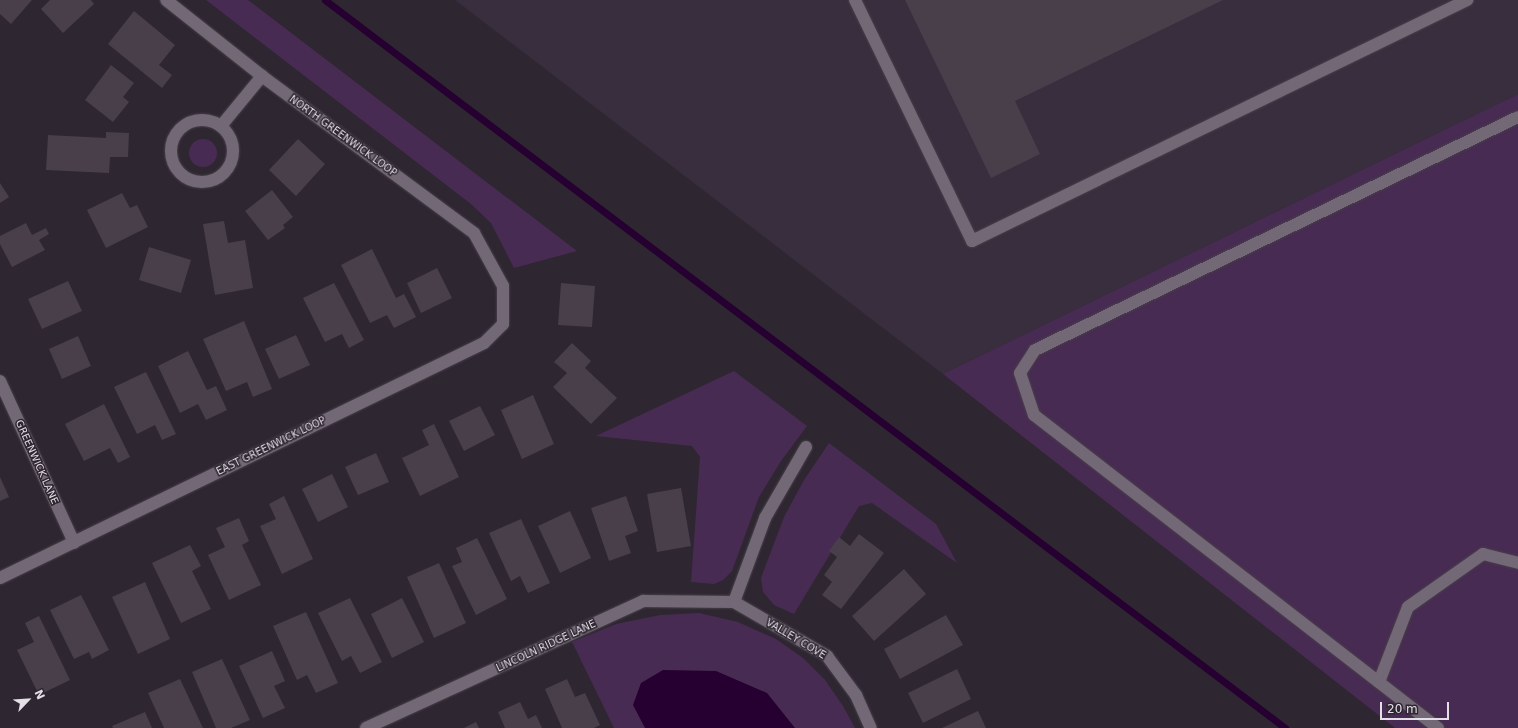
<!DOCTYPE html>
<html>
<head>
<meta charset="utf-8">
<style>
  body { margin:0 }
  #map { position:relative; width:1518px; height:728px; overflow:hidden; background:#2e2631; font-family:"DejaVu Sans",sans-serif }
  div>[style] { position:absolute }
  .built>* { inset:0; background:#392e3d }
  .green>* { inset:0; background:#482b52 }
  .round { border-radius:50% }
  .water>* { inset:0; background:#250031 }
  .stream>* { height:7px; margin:-3.5px; padding:0 3.5px; transform-origin:3.5px; border-radius:3.5px; background:#250031 }
  .building>* { inset:0; background:#483f4b }
  .roads { filter:drop-shadow(0 0 1px #47414a) drop-shadow(0 0 1px #47414a) }
  .lane>* { height:12px; margin:-6px; padding:0 6px; transform-origin:6px; border-radius:6px; background:#736976 }
  .street>* { height:12px; margin:-6px; padding:0 6px; transform-origin:6px; border-radius:6px; background:#736976 }
  .street>.ring { margin:-6px; padding:0; box-sizing:content-box; background:none; border:12px solid #736976; border-radius:50% }
  span { translate:-50% -50%; white-space:nowrap; text-align:center; line-height:1.15; -webkit-text-stroke:3px #2e2631; paint-order:stroke }
  .street-label { font-size:10px; color:#e4dee6 }
  .north { position:absolute; left:8px; top:680px; width:40px; height:40px; -webkit-text-stroke:3px #2e2631; paint-order:stroke; rotate:65deg; font-size:11px; font-weight:700; line-height:16px; text-align:center; color:#e4dee6 }
  .north::after { content:''; display:block; margin:auto; width:14px; height:18px; background:#e4dee6; clip-path:polygon(50% 0,100% 100%,50% 72%,0 100%) }
  .scale { position:absolute; left:1380px; top:702px; width:69px; height:18px; box-sizing:border-box; border:2px solid #e4dee6; border-top:0; padding-left:5px; font-size:12px; line-height:14px; white-space:nowrap; color:#e4dee6; -webkit-text-stroke:3px #2e2631; paint-order:stroke }
</style>
</head>
<body>
<div id="map">
  <div class="built">
    <i style="clip-path:polygon(455px 0,1518px 0,1518px 94px,943px 374px)"></i>
  </div>
  <div class="green">
    <i style="clip-path:polygon(206px 0,248px 0,577px 251px,514px 268px,491px 223px,471px 204px)"></i>
    <i style="clip-path:polygon(1518px 94px,1518px 728px,1395px 728px,943px 374px)"></i>
    <i class="round" style="left:189px;top:139px;width:28px;height:28px"></i>
    <i style="clip-path:polygon(734px 371px,807px 426px,781px 461px,759px 497px,732px 571px,723px 580px,714px 584px,691px 582px,700px 457px,692px 446px,596px 436px)"></i>
    <i style="clip-path:polygon(829px 443px,936px 524px,957px 563px,872px 503px,859px 506px,794px 614px,774px 605px,763px 592px,761px 578px,784px 517px,804px 480px)"></i>
    <i style="clip-path:polygon(699px 613px,738px 622px,776px 639px,803px 658px,825px 680px,843px 706px,855px 728px,614px 728px,572px 642px,616px 624px,660px 615px)"></i>
  </div>
  <div class="water">
    <i style="clip-path:polygon(663px 670px,716px 671px,767px 693px,795px 728px,645px 728px,633px 705px,641px 683px)"></i>
  </div>
  <div class="stream">
    <i style="left:325px;top:0;width:1205px;rotate:37.17deg"></i>
  </div>
  <div class="building">
    <i style="clip-path:polygon(0 0,32px 0,11px 24px,0 14px)"></i>
    <i style="clip-path:polygon(50px 0,91px 0,94px 4px,63px 33px,41px 9px)"></i>
    <i style="clip-path:polygon(905px 0,1223px 0,1015px 101px,1040px 154px,991px 178px)"></i>
    <i style="clip-path:polygon(134px 11px,175px 45px,159px 65px,172px 75px,162px 88px,108px 44px)"></i>
    <i style="clip-path:polygon(111px 65px,134px 83px,123px 97px,129px 102px,113px 122px,85px 100px)"></i>
    <i style="clip-path:polygon(106px 132px,129px 133px,128px 157px,110px 157px,109px 173px,46px 170px,48px 135px,106px 138px)"></i>
    <i style="clip-path:polygon(298px 139px,325px 164px,296px 196px,269px 170px)"></i>
    <i style="clip-path:polygon(0 183px,9px 197px,0 203px)"></i>
    <i style="clip-path:polygon(272px 190px,293px 217px,283px 225px,285px 228px,268px 240px,245px 211px)"></i>
    <i style="clip-path:polygon(122px 193px,130px 208px,137px 205px,148px 227px,106px 248px,87px 210px)"></i>
    <i style="clip-path:polygon(224px 221px,228px 243px,245px 240px,253px 288px,215px 295px,203px 224px)"></i>
    <i style="clip-path:polygon(26px 223px,32px 235px,46px 228px,49px 234px,39px 240px,45px 250px,12px 267px,0 244px,0 236px)"></i>
    <i style="clip-path:polygon(149px 247px,191px 260px,181px 293px,139px 280px)"></i>
    <i style="clip-path:polygon(372px 249px,396px 298px,404px 294px,416px 317px,394px 328px,387px 315px,370px 323px,341px 265px)"></i>
    <i style="clip-path:polygon(437px 268px,452px 298px,421px 313px,407px 283px)"></i>
    <i style="clip-path:polygon(68px 281px,82px 311px,42px 329px,28px 299px)"></i>
    <i style="clip-path:polygon(334px 283px,364px 340px,349px 348px,342px 334px,325px 342px,303px 298px)"></i>
    <i style="clip-path:polygon(561px 283px,595px 286px,592px 327px,558px 325px)"></i>
    <i style="clip-path:polygon(244px 321px,272px 389px,253px 397px,247px 382px,226px 391px,203px 339px)"></i>
    <i style="clip-path:polygon(296px 335px,310px 365px,279px 379px,265px 349px)"></i>
    <i style="clip-path:polygon(78px 336px,91px 366px,62px 379px,49px 349px)"></i>
    <i style="clip-path:polygon(572px 343px,591px 361px,585px 368px,617px 398px,591px 424px,553px 387px,567px 373px,554px 362px)"></i>
    <i style="clip-path:polygon(188px 351px,207px 390px,216px 386px,227px 410px,206px 420px,198px 404px,180px 413px,158px 366px)"></i>
    <i style="clip-path:polygon(146px 372px,176px 434px,162px 440px,155px 425px,137px 434px,114px 387px)"></i>
    <i style="clip-path:polygon(533px 395px,554px 444px,522px 459px,501px 410px)"></i>
    <i style="clip-path:polygon(104px 404px,130px 457px,118px 463px,110px 448px,84px 461px,65px 424px)"></i>
    <i style="clip-path:polygon(480px 406px,495px 435px,464px 451px,449px 421px)"></i>
    <i style="clip-path:polygon(434px 424px,459px 477px,420px 496px,402px 458px,429px 445px,422px 430px)"></i>
    <i style="clip-path:polygon(376px 453px,389px 482px,358px 495px,345px 467px)"></i>
    <i style="clip-path:polygon(332px 474px,348px 507px,318px 522px,302px 489px)"></i>
    <i style="clip-path:polygon(0 477px,9px 497px,0 501px)"></i>
    <i style="clip-path:polygon(681px 488px,691px 546px,657px 552px,647px 494px)"></i>
    <i style="clip-path:polygon(284px 496px,313px 559px,282px 574px,260px 526px,276px 519px,269px 504px)"></i>
    <i style="clip-path:polygon(626px 496px,638px 531px,625px 536px,631px 553px,609px 561px,591px 508px)"></i>
    <i style="clip-path:polygon(570px 511px,591px 558px,560px 573px,538px 526px)"></i>
    <i style="clip-path:polygon(239px 518px,249px 541px,242px 545px,261px 585px,229px 600px,208px 555px,225px 547px,216px 528px)"></i>
    <i style="clip-path:polygon(521px 519px,550px 583px,528px 593px,520px 576px,511px 581px,489px 533px)"></i>
    <i style="clip-path:polygon(859px 534px,884px 553px,841px 609px,822px 595px,832px 582px,824px 575px,837px 557px,829px 551px,839px 537px,850px 546px)"></i>
    <i style="clip-path:polygon(477px 538px,507px 599px,476px 615px,452px 566px,462px 562px,456px 548px)"></i>
    <i style="clip-path:polygon(190px 545px,201px 566px,192px 571px,211px 609px,181px 623px,152px 563px)"></i>
    <i style="clip-path:polygon(439px 563px,466px 623px,434px 638px,407px 577px)"></i>
    <i style="clip-path:polygon(904px 569px,926px 594px,874px 641px,852px 616px)"></i>
    <i style="clip-path:polygon(145px 582px,170px 639px,138px 654px,112px 597px)"></i>
    <i style="clip-path:polygon(81px 595px,109px 650px,92px 659px,89px 652px,74px 659px,50px 610px)"></i>
    <i style="clip-path:polygon(350px 598px,382px 662px,360px 673px,351px 656px,342px 661px,318px 613px)"></i>
    <i style="clip-path:polygon(402px 598px,424px 642px,392px 658px,371px 614px)"></i>
    <i style="clip-path:polygon(306px 612px,338px 683px,316px 693px,307px 675px,297px 680px,273px 626px)"></i>
    <i style="clip-path:polygon(946px 615px,963px 645px,900px 679px,884px 649px)"></i>
    <i style="clip-path:polygon(39px 616px,70px 680px,39px 695px,17px 650px,34px 642px,25px 623px)"></i>
    <i style="clip-path:polygon(272px 651px,285px 681px,274px 686px,285px 708px,263px 718px,239px 666px)"></i>
    <i style="clip-path:polygon(222px 659px,250px 720px,231px 728px,216px 728px,192px 672px)"></i>
    <i style="clip-path:polygon(957px 669px,971px 699px,923px 723px,908px 693px)"></i>
    <i style="clip-path:polygon(180px 679px,203px 728px,164px 728px,148px 693px)"></i>
    <i style="clip-path:polygon(567px 679px,575px 697px,585px 693px,600px 725px,594px 728px,562px 728px,545px 689px)"></i>
    <i style="clip-path:polygon(520px 702px,528px 719px,536px 715px,542px 728px,505px 728px,498px 712px)"></i>
    <i style="clip-path:polygon(978px 711px,986px 728px,942px 728px)"></i>
    <i style="clip-path:polygon(145px 712px,152px 728px,113px 728px,112px 726px)"></i>
    <i style="clip-path:polygon(476px 722px,479px 728px,464px 728px)"></i>
  </div>
  <div class="roads">
    <div class="lane">
      <i style="left:855px;top:0;width:268px;rotate:64.1deg"></i>
      <i style="left:972px;top:241px;width:551px;rotate:-25.96deg"></i>
      <i style="left:1379px;top:682px;width:80px;rotate:-68.9deg"></i>
      <i style="left:1408px;top:607px;width:92px;rotate:-35.2deg"></i>
      <i style="left:1483px;top:554px;width:36px;rotate:14deg"></i>
      <i style="left:1438px;top:728px;width:511px;rotate:-142.23deg"></i>
      <i style="left:1034px;top:415px;width:44px;rotate:-108.4deg"></i>
      <i style="left:1020px;top:373px;width:27px;rotate:-57deg"></i>
      <i style="left:1035px;top:350px;width:536px;rotate:-25.75deg"></i>
    </div>
    <div class="street">
      <i class="ring" style="left:171px;top:120px;width:50px;height:50px"></i>
      <i style="left:221px;top:126px;width:65px;rotate:-50.6deg"></i>
      <i style="left:0;top:381px;width:178px;rotate:65.4deg"></i>
      <i style="left:0;top:578px;width:538px;rotate:-25.9deg"></i>
      <i style="left:484px;top:343px;width:27px;rotate:-45deg"></i>
      <i style="left:503px;top:324px;width:38px;rotate:-90deg"></i>
      <i style="left:503px;top:286px;width:60px;rotate:-118.7deg"></i>
      <i style="left:474px;top:233px;width:264px;rotate:-143.5deg"></i>
      <i style="left:262px;top:76px;width:122px;rotate:-141.6deg"></i>
      <i style="left:734px;top:602px;width:90px;rotate:-69.7deg"></i>
      <i style="left:765px;top:518px;width:82px;rotate:-60deg"></i>
      <i style="left:366px;top:728px;width:305px;rotate:-24.6deg"></i>
      <i style="left:643px;top:601px;width:91px;rotate:0.6deg"></i>
      <i style="left:734px;top:602px;width:108px;rotate:30.1deg"></i>
      <i style="left:827px;top:656px;width:49px;rotate:53.4deg"></i>
      <i style="left:856px;top:695px;width:36px;rotate:66deg"></i>
    </div>
  </div>
  <div class="street-label">
    <span style="left:343px;top:136px;rotate:36deg">NORTH GREENWICK LOOP</span>
    <span style="left:271px;top:446px;rotate:-26deg">EAST GREENWICK LOOP</span>
    <span style="left:37px;top:462px;rotate:66deg">GREENWICK LANE</span>
    <span style="left:796px;top:639px;rotate:31deg">VALLEY COVE</span>
    <span style="left:546px;top:646px;rotate:-25deg">LINCOLN RIDGE LANE</span>
  </div>
  <div class="north">N</div>
  <div class="scale">20 m</div>
</div>
</body>
</html>
